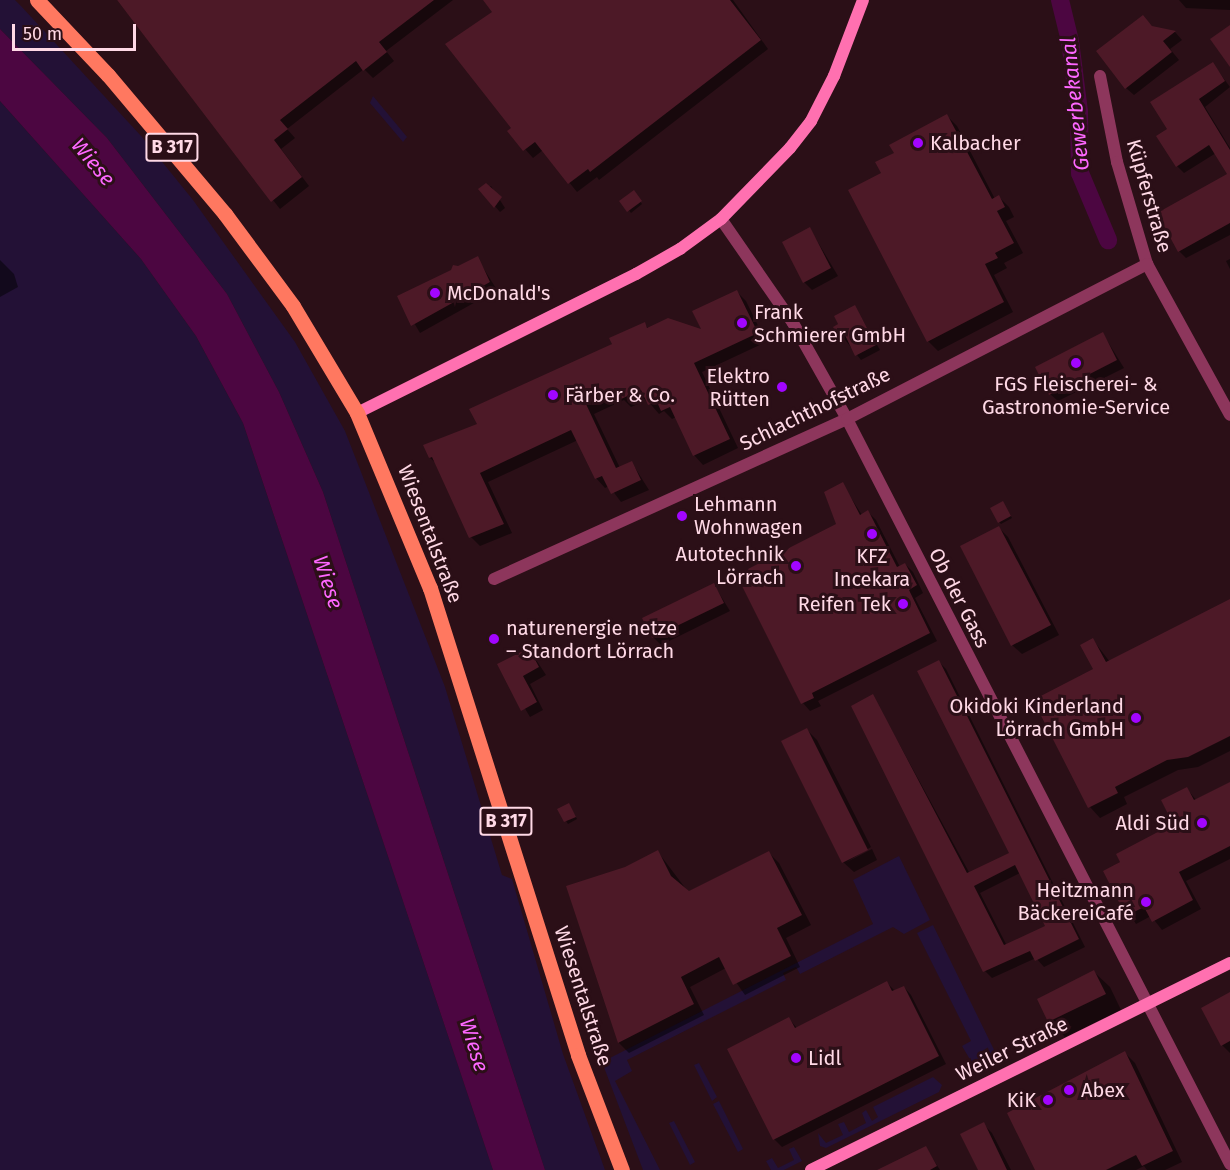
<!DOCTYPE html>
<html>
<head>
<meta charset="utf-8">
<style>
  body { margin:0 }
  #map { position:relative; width:1230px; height:1170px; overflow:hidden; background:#2b0f17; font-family:"Fira Sans",sans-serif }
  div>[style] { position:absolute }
  .green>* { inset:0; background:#231136 }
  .water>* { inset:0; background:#4c0641 }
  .shadow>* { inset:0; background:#0007 }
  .canal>* { height:18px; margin:-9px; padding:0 9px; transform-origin:9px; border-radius:9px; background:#4c0641 }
  .building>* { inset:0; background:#4d1927 }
  .street>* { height:12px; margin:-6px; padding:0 6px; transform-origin:6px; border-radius:6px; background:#8d365c }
  .secondary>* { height:12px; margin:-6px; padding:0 6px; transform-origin:6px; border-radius:6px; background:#ff70b0 }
  .primary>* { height:15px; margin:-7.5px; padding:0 7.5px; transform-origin:7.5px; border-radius:7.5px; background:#ff7860 }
  .dots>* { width:16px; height:16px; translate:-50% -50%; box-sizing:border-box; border:3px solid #2b0f17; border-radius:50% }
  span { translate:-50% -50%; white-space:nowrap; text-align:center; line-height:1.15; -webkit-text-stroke:6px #2b0f17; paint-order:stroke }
  .shield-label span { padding:2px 4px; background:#2b0f17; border:2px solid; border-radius:4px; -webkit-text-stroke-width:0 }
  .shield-label { font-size:18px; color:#ffd9e6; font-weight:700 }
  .poi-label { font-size:20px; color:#ffd9e6 }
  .left { translate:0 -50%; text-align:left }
  .right { translate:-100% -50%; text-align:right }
  .street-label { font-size:20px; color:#ffd9e6 }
  .water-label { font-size:21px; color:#fe67ff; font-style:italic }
  .scale { position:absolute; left:12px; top:24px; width:124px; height:27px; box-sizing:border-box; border:3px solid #ffd9e6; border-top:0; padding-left:8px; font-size:18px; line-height:21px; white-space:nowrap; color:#ffd9e6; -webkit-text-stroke:4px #2b0f17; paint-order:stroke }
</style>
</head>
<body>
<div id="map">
  <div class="green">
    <i style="clip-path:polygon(0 0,15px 0,21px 6px,142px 137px,193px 200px,295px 342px,345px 431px,445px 687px,502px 875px,512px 879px,563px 1054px,605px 1170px,545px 1170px,323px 492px,279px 392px,227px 294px,107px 138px,0 29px)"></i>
    <i style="clip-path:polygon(373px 96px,407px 137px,403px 142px,370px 103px)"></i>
    <i style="clip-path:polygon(0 101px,141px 259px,196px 336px,243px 423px,493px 1170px,0 1170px)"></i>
    <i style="clip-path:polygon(899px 856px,930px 920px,904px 934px,893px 927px,800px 974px,796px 967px,783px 973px,786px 980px,627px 1060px,632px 1071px,615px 1081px,660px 1170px,643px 1170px,602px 1062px,873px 924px,853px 880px)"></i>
    <i style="clip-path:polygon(933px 925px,1000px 1062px,978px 1073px,962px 1046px,971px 1041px,917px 933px)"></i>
    <i style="clip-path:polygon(699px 1063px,717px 1097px,712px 1101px,694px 1065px)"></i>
    <i style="clip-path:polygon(933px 1077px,942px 1085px,939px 1092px,826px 1148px,820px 1146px,818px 1133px,826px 1143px,843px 1135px,838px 1124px,844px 1122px,849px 1132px,866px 1123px,862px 1113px,866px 1110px,872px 1121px,878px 1117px,873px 1107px)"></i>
    <i style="clip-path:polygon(719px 1101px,743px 1149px,738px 1152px,713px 1104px)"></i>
    <i style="clip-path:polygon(674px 1121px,695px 1162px,690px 1165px,669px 1123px)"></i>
    <i style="clip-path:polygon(794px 1147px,802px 1161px,784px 1170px,771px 1170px,766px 1161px,772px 1158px,778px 1168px,794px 1160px,789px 1149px)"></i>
  </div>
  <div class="water">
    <i style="clip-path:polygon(0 29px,107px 138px,227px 294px,279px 392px,323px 492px,545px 1170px,493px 1170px,243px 423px,196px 336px,141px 259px,0 101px)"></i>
  </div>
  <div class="shadow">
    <i style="clip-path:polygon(117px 0,453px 0,386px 51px,394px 61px,373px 78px,364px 69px,287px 129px,295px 138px,281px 149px,309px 186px,280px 209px)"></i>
    <i style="clip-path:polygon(485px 0,733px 0,768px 49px,599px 180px,597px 177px,577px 192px,543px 150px,533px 158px,509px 131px,513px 128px,494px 12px)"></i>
    <i style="clip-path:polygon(1179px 0,1230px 0,1230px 10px,1186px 8px)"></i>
    <i style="clip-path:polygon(1143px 17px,1154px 28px,1175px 32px,1182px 40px,1170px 49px,1179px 60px,1134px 95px,1126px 88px)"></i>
    <i style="clip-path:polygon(1213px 64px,1230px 87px,1205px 107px,1230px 148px,1230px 235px,1186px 258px,1179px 251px,1229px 175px,1216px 153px,1184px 173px,1177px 166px,1169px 130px)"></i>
    <i style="clip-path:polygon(947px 116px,957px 126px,995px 199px,999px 197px,1009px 207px,1014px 217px,1006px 221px,1023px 253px,1004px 263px,1007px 268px,994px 275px,1013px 312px,938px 351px,928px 341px,883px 174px,896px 153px)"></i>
    <i style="clip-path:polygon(491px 186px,505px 208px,500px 212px,481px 190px)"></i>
    <i style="clip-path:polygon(633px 192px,642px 204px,631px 213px,622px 201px)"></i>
    <i style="clip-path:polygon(810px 229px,838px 276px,812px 290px,804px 282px)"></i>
    <i style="clip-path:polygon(477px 258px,497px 290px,420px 333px,399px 297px)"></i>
    <i style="clip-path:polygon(1230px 259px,1230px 269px,1226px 261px)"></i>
    <i style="clip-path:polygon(0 260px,14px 274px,18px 287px,0 297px)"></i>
    <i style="clip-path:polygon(737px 292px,746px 301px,766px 342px,702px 372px,738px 448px,703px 465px,694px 455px,676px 417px,672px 419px,664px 411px,659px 414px,647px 400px,631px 407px,624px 400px,594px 414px,620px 468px,632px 463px,649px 490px,621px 502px,609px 486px,605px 488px,596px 478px,578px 440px,488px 482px,512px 533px,480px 546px,471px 537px,437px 464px,430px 458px,644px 324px,649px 329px,704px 332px)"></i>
    <i style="clip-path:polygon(855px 307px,880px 350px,861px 360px,835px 327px)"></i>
    <i style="clip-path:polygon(1103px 334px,1124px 368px,1058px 401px,1050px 394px)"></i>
    <i style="clip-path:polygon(842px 484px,862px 515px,868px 512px,876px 520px,900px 567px,905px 564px,913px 572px,923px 593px,915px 598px,937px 641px,818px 701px,821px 706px,810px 711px,803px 703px,744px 587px,838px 525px)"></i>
    <i style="clip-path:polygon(1003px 503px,1012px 518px,1001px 524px,999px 522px)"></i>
    <i style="clip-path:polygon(999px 528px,1008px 537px,1059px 635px,1022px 654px,1012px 645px)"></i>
    <i style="clip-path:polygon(714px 585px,730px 611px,661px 645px,653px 637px)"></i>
    <i style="clip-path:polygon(1230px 600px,1230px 751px,1198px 767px,1178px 770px,1124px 797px,1127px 804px,1100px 818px,1090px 807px,1035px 701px,1095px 670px,1093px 640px,1110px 662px)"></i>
    <i style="clip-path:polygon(529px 649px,546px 675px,530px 684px,543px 710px,530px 717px,499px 665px)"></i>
    <i style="clip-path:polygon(evenodd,939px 662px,946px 669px,1085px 947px,1044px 967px,1036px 958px,992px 978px,985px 971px,873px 696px,970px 874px,1011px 853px,939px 662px,1020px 873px,1047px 926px,1007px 946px,980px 893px,1020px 873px)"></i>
    <i style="clip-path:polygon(807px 730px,817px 740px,871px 847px,845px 863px,872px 849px,877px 860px,854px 872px,843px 862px)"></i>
    <i style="clip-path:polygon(1230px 784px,1230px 859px,1186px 881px,1201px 909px,1162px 930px,1151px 916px,1136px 924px,1105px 872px,1175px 825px,1187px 789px,1197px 801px)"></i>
    <i style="clip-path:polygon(570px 807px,577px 819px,568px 824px,559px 809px)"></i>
    <i style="clip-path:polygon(658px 852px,689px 893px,769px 853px,779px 863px,811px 925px,786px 938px,800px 967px,745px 995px,726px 968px,690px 987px,704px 1015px,629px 1053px,619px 1043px,568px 887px,626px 869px)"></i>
    <i style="clip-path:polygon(1094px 972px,1110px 987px,1121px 1010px,1065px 1037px,1050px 1021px,1039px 999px)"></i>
    <i style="clip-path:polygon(887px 983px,895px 991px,904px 987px,911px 995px,946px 1064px,782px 1147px,774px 1139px,789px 1019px,797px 1028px)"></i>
    <i style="clip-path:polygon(1230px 994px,1230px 1053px,1222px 1045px)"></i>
    <i style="clip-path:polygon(1125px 1053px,1135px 1063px,1182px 1162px,1165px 1170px,1147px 1170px,1144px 1166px,1136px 1170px,1037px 1170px)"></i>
    <i style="clip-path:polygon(983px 1124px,992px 1133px,1011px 1170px,980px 1170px)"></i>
    <i style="clip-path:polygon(926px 1148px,940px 1170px,893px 1170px)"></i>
  </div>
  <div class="canal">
    <i style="left:1060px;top:0;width:42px;rotate:76.3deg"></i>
    <i style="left:1070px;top:41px;width:71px;rotate:82.7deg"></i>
    <i style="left:1079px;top:111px;width:62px;rotate:89.1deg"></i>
    <i style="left:1080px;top:173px;width:73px;rotate:67.3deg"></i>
  </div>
  <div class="building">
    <i style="clip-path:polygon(117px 0,434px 0,379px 42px,387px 52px,363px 71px,356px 61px,280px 120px,288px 129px,274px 140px,302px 177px,271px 202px)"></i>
    <i style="clip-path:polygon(483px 0,730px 0,761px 40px,590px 172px,588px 169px,568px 184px,535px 142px,523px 151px,507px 131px,511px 128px,445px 44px,492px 12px)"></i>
    <i style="clip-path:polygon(1143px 15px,1152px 26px,1176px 31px,1163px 41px,1172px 52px,1125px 89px,1096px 51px)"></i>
    <i style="clip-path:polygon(1230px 25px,1230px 67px,1210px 39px)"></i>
    <i style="clip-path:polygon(1213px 62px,1225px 81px,1199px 99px,1230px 150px,1230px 223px,1178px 252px,1157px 213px,1227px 174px,1209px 145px,1176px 167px,1156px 136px,1167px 129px,1150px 102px)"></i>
    <i style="clip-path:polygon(947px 114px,992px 199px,999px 195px,1005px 207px,997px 211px,1014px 243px,995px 253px,998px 258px,985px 264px,1004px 302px,927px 342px,848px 190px,881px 173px,875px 162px,894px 153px,889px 145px)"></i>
    <i style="clip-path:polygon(486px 183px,502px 197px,494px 208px,478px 189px)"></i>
    <i style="clip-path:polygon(634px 190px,642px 201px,627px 212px,619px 201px)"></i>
    <i style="clip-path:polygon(810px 227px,831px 268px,803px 283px,782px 242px)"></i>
    <i style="clip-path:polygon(478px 256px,490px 282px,411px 326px,397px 296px,451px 270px,453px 265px,458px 266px)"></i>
    <i style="clip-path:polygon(737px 290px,758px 333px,694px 363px,730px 439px,693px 456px,670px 407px,661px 411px,657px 402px,648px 405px,641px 390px,621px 399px,617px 390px,586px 404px,616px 468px,632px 461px,641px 480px,611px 494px,602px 476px,595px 479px,571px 430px,480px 473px,504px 524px,469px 538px,432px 457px,429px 458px,423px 445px,477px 424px,469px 409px,612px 344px,609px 338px,645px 322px,647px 328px,668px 318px,701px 329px,692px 311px)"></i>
    <i style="clip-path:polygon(855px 305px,876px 345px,855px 356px,845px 335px,839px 338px,833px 327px,838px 324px,834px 316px)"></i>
    <i style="clip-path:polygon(1103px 332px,1117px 360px,1049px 395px,1035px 367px)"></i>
    <i style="clip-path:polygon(843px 482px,860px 515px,868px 510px,897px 567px,905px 563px,917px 585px,909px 590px,930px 633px,812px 693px,814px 698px,801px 704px,742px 586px,754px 580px,748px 569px,836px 524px,824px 492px)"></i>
    <i style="clip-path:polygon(1003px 501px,1011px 516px,998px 523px,990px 508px)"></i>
    <i style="clip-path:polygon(999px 526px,1051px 625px,1011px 646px,960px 546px)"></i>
    <i style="clip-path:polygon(714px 583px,724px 603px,652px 638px,642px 618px)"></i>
    <i style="clip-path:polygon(1230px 599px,1230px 736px,1188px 757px,1167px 760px,1115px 787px,1118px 793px,1088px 808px,1033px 700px,1093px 669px,1080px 645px,1093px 638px,1106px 662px)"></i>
    <i style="clip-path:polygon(529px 648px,539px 667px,523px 676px,537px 702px,521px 711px,497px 664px)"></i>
    <i style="clip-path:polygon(evenodd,939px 660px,1079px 939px,1035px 961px,1030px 951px,983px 972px,851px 706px,873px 694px,967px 873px,1009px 853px,917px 671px,939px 660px,1015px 865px,1045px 926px,1004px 945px,974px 886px,1015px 865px)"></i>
    <i style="clip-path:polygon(807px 728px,868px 850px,842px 863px,781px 741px)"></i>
    <i style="clip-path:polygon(1230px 782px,1230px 846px,1179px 872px,1193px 900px,1152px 922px,1144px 907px,1126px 916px,1103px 871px,1120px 862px,1116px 854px,1173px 824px,1161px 800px,1187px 787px,1194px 800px)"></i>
    <i style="clip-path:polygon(569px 803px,576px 817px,564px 822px,557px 809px)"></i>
    <i style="clip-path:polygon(658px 850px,671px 876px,689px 891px,769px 851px,802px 915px,777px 928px,791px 956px,733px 985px,719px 957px,681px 977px,694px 1004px,618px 1043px,566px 886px,625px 867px)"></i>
    <i style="clip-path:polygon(1094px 970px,1106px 994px,1048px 1022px,1037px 999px)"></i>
    <i style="clip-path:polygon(887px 981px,892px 991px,904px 986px,939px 1056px,773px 1140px,727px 1049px,789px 1017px,795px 1028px)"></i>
    <i style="clip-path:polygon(1230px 992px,1230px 1041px,1221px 1046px,1201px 1008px)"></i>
    <i style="clip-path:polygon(1125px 1051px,1173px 1151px,1142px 1166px,1136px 1155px,1106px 1170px,1035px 1170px,1007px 1113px)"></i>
    <i style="clip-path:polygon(984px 1122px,1007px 1170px,978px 1170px,960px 1134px)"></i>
    <i style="clip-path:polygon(926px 1146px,937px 1166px,930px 1170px,877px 1170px)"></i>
  </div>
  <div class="street">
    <i style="left:1100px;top:76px;width:88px;rotate:78.8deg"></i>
    <i style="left:1117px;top:162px;width:106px;rotate:73.6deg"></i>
    <i style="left:1147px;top:264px;width:172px;rotate:61.2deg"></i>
    <i style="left:721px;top:219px;width:126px;rotate:55.3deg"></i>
    <i style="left:793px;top:323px;width:110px;rotate:60.6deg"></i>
    <i style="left:847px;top:419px;width:838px;rotate:62.79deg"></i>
    <i style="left:494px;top:579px;width:388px;rotate:-24.4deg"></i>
    <i style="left:847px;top:419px;width:338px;rotate:-27.3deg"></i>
  </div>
  <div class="secondary">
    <i style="left:357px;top:413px;width:312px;rotate:-26.5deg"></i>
    <i style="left:636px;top:274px;width:51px;rotate:-29.6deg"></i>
    <i style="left:680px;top:249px;width:51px;rotate:-36.2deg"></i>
    <i style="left:721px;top:219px;width:99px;rotate:-45.8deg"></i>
    <i style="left:790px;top:148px;width:34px;rotate:-52deg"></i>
    <i style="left:811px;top:121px;width:51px;rotate:-62.9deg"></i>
    <i style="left:834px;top:76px;width:81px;rotate:-69.1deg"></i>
    <i style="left:811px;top:1170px;width:467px;rotate:-26.3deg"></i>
  </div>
  <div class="primary">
    <i style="left:37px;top:0;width:103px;rotate:46.6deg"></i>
    <i style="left:108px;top:75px;width:182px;rotate:49.9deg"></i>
    <i style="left:225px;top:214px;width:114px;rotate:53.5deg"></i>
    <i style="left:293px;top:306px;width:125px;rotate:59.1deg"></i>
    <i style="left:357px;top:413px;width:190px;rotate:67.4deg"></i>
    <i style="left:430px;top:588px;width:490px;rotate:72.4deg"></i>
    <i style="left:578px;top:1055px;width:123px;rotate:69.1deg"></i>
  </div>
  <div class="dots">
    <i style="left:918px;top:143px;background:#a205ff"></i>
    <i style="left:435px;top:293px;background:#a205ff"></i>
    <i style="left:742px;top:323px;background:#a205ff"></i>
    <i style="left:1076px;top:363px;background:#a205ff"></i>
    <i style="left:782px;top:387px;background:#a205ff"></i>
    <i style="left:553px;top:395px;background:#a205ff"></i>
    <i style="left:682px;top:516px;background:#a205ff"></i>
    <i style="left:872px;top:534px;background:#a205ff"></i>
    <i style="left:796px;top:566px;background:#a205ff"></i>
    <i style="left:903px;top:604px;background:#a205ff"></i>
    <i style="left:494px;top:639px;background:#a205ff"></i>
    <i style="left:1136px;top:718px;background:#a205ff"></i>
    <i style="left:1202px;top:823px;background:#a205ff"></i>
    <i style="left:1146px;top:902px;background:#a205ff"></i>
    <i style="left:796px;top:1058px;background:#a205ff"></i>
    <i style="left:1069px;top:1090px;background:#a205ff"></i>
    <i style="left:1048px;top:1100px;background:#a205ff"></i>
  </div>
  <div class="shield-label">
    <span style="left:172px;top:147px">B 317</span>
    <span style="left:506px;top:821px">B 317</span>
  </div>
  <div class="poi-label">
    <span class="left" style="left:930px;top:143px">Kalbacher</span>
    <span class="left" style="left:447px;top:293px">McDonald's</span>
    <span class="left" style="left:754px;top:324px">Frank<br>Schmierer GmbH</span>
    <span class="right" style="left:770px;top:388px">Elektro<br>Rütten</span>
    <span style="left:1076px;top:396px">FGS Fleischerei- &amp;<br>Gastronomie-Service</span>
    <span class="left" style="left:565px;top:395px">Färber &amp; Co.</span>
    <span class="left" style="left:694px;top:516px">Lehmann<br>Wohnwagen</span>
    <span class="right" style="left:784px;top:566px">Autotechnik<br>Lörrach</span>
    <span style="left:872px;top:568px">KFZ<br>Incekara</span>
    <span class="right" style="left:891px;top:604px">Reifen Tek</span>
    <span class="left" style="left:506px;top:640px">naturenergie netze<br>– Standort Lörrach</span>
    <span class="right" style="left:1124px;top:718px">Okidoki Kinderland<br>Lörrach GmbH</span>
    <span class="right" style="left:1190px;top:823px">Aldi Süd</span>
    <span class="right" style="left:1134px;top:902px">Heitzmann<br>BäckereiCafé</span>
    <span class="left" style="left:808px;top:1058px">Lidl</span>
    <span class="left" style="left:1081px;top:1090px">Abex</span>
    <span class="right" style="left:1036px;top:1100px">KiK</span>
  </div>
  <div class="street-label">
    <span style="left:1149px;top:196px;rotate:74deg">Küpferstraße</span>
    <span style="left:815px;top:409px;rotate:-26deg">Schlachthofstraße</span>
    <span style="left:430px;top:534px;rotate:69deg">Wiesentalstraße</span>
    <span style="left:959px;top:598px;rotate:63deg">Ob der Gass</span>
    <span style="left:583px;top:996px;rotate:72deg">Wiesentalstraße</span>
    <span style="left:1012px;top:1049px;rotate:-26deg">Weiler Straße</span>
  </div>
  <div class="water-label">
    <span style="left:1075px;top:104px;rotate:-96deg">Gewerbekanal</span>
    <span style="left:93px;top:162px;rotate:50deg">Wiese</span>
    <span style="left:328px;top:582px;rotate:72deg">Wiese</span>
    <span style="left:474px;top:1045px;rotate:73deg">Wiese</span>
  </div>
  <div class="scale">50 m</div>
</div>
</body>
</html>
